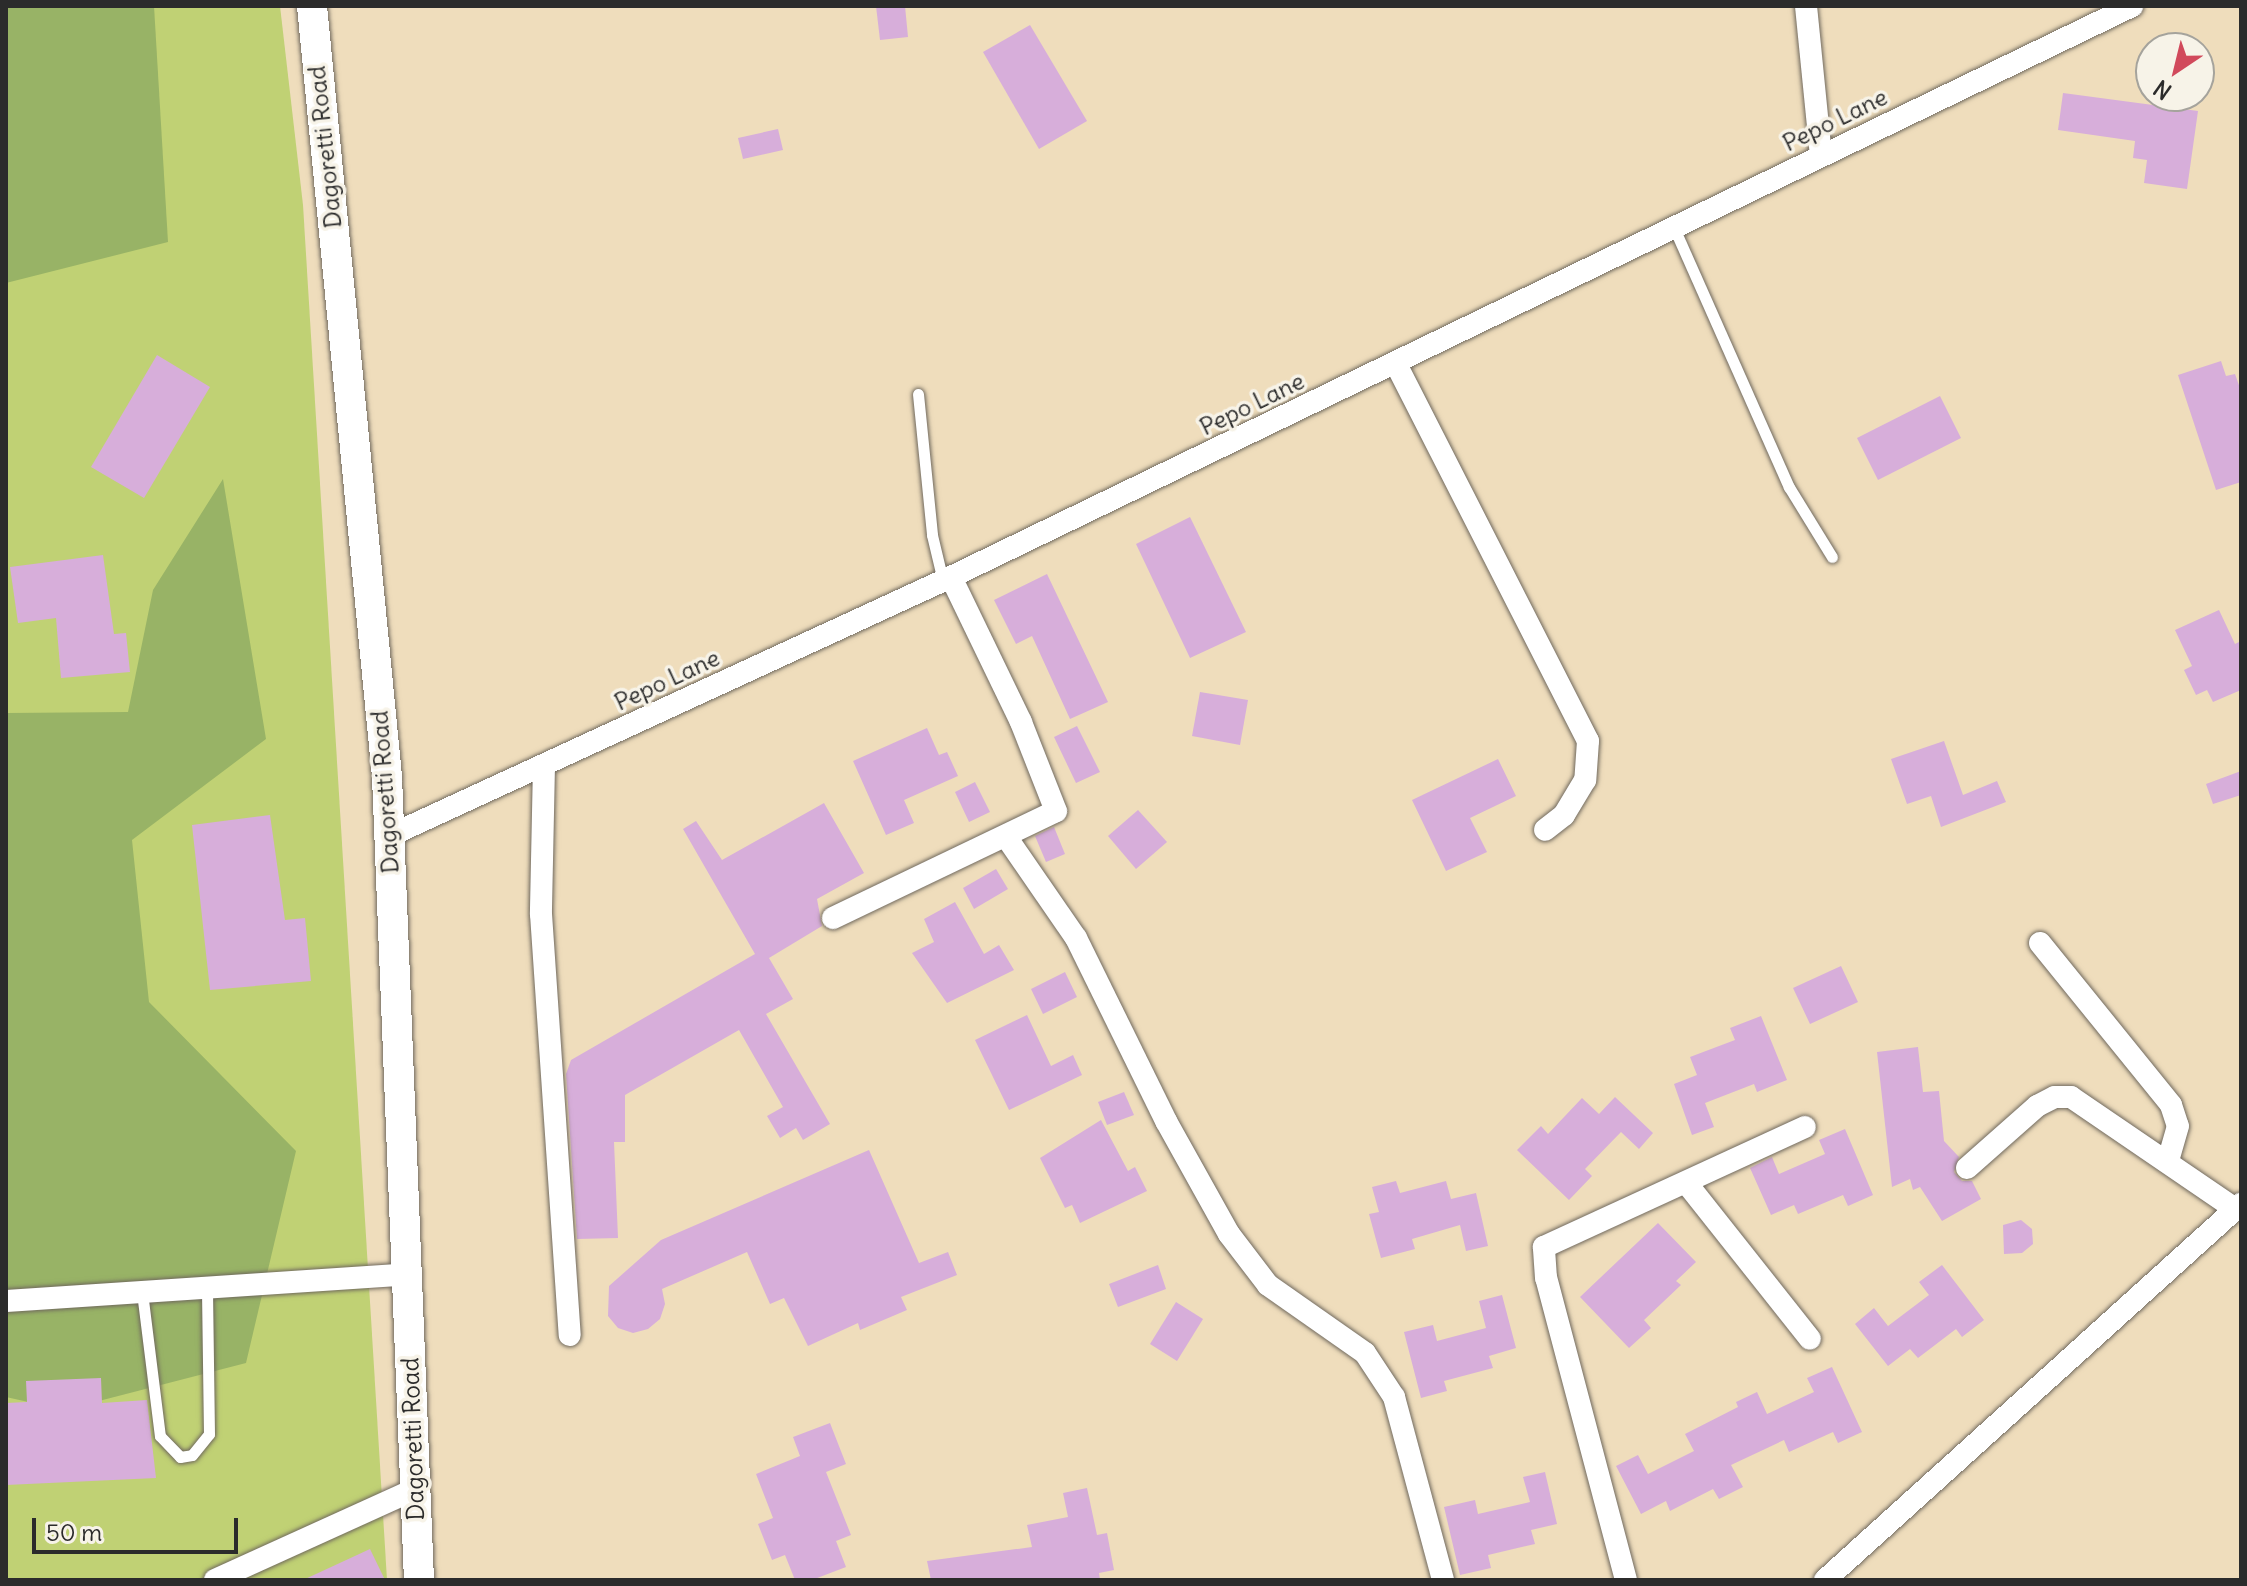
<!DOCTYPE html>
<html>
<head>
<meta charset="utf-8">
<style>
  body { margin:0 }
  #map { position:relative; width:2247px; height:1586px; overflow:hidden; background:#efddbc; font-family:Delius,sans-serif }
  div>[style] { position:absolute }
  .green>* { inset:0; background:#c0d174 }
  .forest>* { inset:0; background:#98b366 }
  .building>* { inset:0; background:#d7aeda }
  .roads { filter:drop-shadow(0 0 2px #70695e) drop-shadow(0 0 2px #70695e) }
  .lane>* { height:11px; margin:-5.5px; padding:0 5.5px; transform-origin:5.5px; border-radius:5.5px; background:#fff }
  .street>* { height:22px; margin:-11px; padding:0 11px; transform-origin:11px; border-radius:11px; background:#fff }
  .secondary>* { height:30px; margin:-15px; padding:0 15px; transform-origin:15px; border-radius:15px; background:#fff }
  span { translate:-50% -50%; white-space:nowrap; text-align:center; line-height:1.15; -webkit-text-stroke:7px #f7f3e8; paint-order:stroke }
  .street-label { font-size:24px; color:#2b2b2b }
  .frame { position:absolute; inset:0; border:8px solid #2b2b2b; pointer-events:none }
  .north { position:absolute; left:2135px; top:32px; width:80px; height:80px; box-sizing:border-box; background:#f7f3e8; border:2px solid #a5a39c; border-radius:50%; rotate:215deg; font-size:22px; font-weight:700; line-height:32px; text-align:center; color:#2b2b2b }
  .north::after { content:''; display:block; margin:auto; width:28px; height:36px; background:#d1495b; clip-path:polygon(50% 0,100% 100%,50% 72%,0 100%) }
  .scale { position:absolute; left:32px; top:1518px; width:206px; height:36px; box-sizing:border-box; border:4px solid #2b2b2b; border-top:0; padding-left:10px; font-size:24px; line-height:28px; white-space:nowrap; color:#2b2b2b; -webkit-text-stroke:6px #f7f3e8; paint-order:stroke }
</style>
</head>
<body>
<div id="map">
  <div class="green">
    <i style="clip-path:polygon(6px 6px,280px 6px,303px 205px,387px 1580px,6px 1580px)"></i>
  </div>
  <div class="forest">
    <i style="clip-path:polygon(6px 6px,154px 6px,168px 242px,6px 283px)"></i>
    <i style="clip-path:polygon(223px 479px,266px 739px,132px 840px,149px 1002px,296px 1151px,246px 1363px,64px 1410px,6px 1397px,6px 713px,128px 712px,153px 590px)"></i>
  </div>
  <div class="building">
    <i style="clip-path:polygon(876px 6px,905px 6px,908px 37px,880px 40px)"></i>
    <i style="clip-path:polygon(1030px 25px,1087px 121px,1039px 149px,983px 52px)"></i>
    <i style="clip-path:polygon(2063px 93px,2198px 111px,2187px 189px,2144px 183px,2147px 160px,2133px 158px,2135px 141px,2058px 130px)"></i>
    <i style="clip-path:polygon(778px 129px,783px 150px,743px 159px,738px 138px)"></i>
    <i style="clip-path:polygon(157px 355px,210px 387px,144px 498px,91px 467px)"></i>
    <i style="clip-path:polygon(2221px 361px,2226px 376px,2235px 374px,2241px 391px,2241px 482px,2216px 490px,2178px 375px)"></i>
    <i style="clip-path:polygon(1940px 396px,1961px 438px,1878px 480px,1857px 438px)"></i>
    <i style="clip-path:polygon(1190px 517px,1246px 632px,1190px 658px,1136px 544px)"></i>
    <i style="clip-path:polygon(103px 555px,114px 634px,126px 633px,130px 672px,61px 678px,56px 618px,18px 623px,10px 567px)"></i>
    <i style="clip-path:polygon(1047px 574px,1108px 702px,1070px 719px,1032px 636px,1016px 644px,994px 600px)"></i>
    <i style="clip-path:polygon(2219px 610px,2235px 644px,2241px 641px,2241px 690px,2213px 702px,2207px 690px,2196px 695px,2184px 670px,2192px 666px,2175px 630px)"></i>
    <i style="clip-path:polygon(1200px 692px,1248px 700px,1240px 745px,1192px 736px)"></i>
    <i style="clip-path:polygon(1077px 726px,1100px 772px,1076px 783px,1054px 737px)"></i>
    <i style="clip-path:polygon(927px 728px,939px 755px,947px 752px,958px 776px,904px 800px,914px 823px,886px 835px,853px 761px)"></i>
    <i style="clip-path:polygon(1944px 741px,1963px 795px,1997px 781px,2006px 802px,1941px 827px,1931px 796px,1907px 804px,1891px 759px)"></i>
    <i style="clip-path:polygon(1498px 759px,1516px 796px,1470px 818px,1487px 852px,1446px 871px,1412px 800px)"></i>
    <i style="clip-path:polygon(2241px 771px,2241px 795px,2213px 804px,2206px 784px)"></i>
    <i style="clip-path:polygon(975px 782px,990px 812px,969px 822px,955px 792px)"></i>
    <i style="clip-path:polygon(824px 803px,864px 873px,817px 899px,822px 926px,769px 958px,793px 999px,766px 1014px,830px 1124px,803px 1140px,796px 1128px,780px 1138px,767px 1116px,783px 1107px,739px 1030px,625px 1095px,625px 1142px,614px 1142px,618px 1238px,577px 1239px,566px 1074px,571px 1060px,755px 954px,683px 829px,696px 821px,722px 860px)"></i>
    <i style="clip-path:polygon(1138px 810px,1167px 842px,1136px 869px,1108px 836px)"></i>
    <i style="clip-path:polygon(270px 815px,285px 920px,305px 918px,311px 981px,210px 990px,192px 825px)"></i>
    <i style="clip-path:polygon(1054px 827px,1065px 854px,1046px 862px,1035px 836px)"></i>
    <i style="clip-path:polygon(996px 869px,1008px 889px,974px 909px,963px 888px)"></i>
    <i style="clip-path:polygon(955px 902px,984px 954px,999px 945px,1014px 970px,947px 1003px,912px 953px,934px 942px,924px 919px)"></i>
    <i style="clip-path:polygon(1841px 966px,1858px 1002px,1810px 1024px,1793px 988px)"></i>
    <i style="clip-path:polygon(1065px 972px,1077px 997px,1043px 1014px,1031px 989px)"></i>
    <i style="clip-path:polygon(1027px 1015px,1051px 1066px,1073px 1055px,1082px 1075px,1009px 1110px,975px 1040px)"></i>
    <i style="clip-path:polygon(1761px 1016px,1787px 1080px,1757px 1092px,1754px 1084px,1705px 1103px,1714px 1127px,1692px 1135px,1674px 1084px,1697px 1075px,1690px 1057px,1735px 1040px,1730px 1028px)"></i>
    <i style="clip-path:polygon(1918px 1047px,1923px 1092px,1939px 1091px,1944px 1141px,1959px 1157px,1954px 1172px,1962px 1181px,1972px 1181px,1981px 1199px,1942px 1221px,1920px 1187px,1913px 1190px,1910px 1179px,1892px 1187px,1877px 1052px)"></i>
    <i style="clip-path:polygon(1124px 1092px,1134px 1115px,1107px 1125px,1098px 1102px)"></i>
    <i style="clip-path:polygon(1615px 1097px,1653px 1133px,1639px 1149px,1621px 1132px,1585px 1169px,1592px 1176px,1569px 1200px,1517px 1150px,1541px 1126px,1548px 1134px,1582px 1098px,1599px 1114px)"></i>
    <i style="clip-path:polygon(1101px 1120px,1128px 1171px,1135px 1167px,1147px 1191px,1080px 1223px,1072px 1205px,1065px 1208px,1040px 1158px)"></i>
    <i style="clip-path:polygon(1845px 1129px,1873px 1195px,1848px 1206px,1843px 1195px,1798px 1214px,1794px 1205px,1771px 1215px,1750px 1168px,1772px 1157px,1779px 1174px,1825px 1154px,1819px 1140px)"></i>
    <i style="clip-path:polygon(869px 1150px,919px 1263px,948px 1252px,957px 1275px,901px 1297px,907px 1310px,860px 1330px,858px 1323px,808px 1346px,784px 1298px,770px 1304px,747px 1252px,662px 1289px,665px 1304px,660px 1319px,648px 1329px,633px 1333px,618px 1328px,608px 1316px,609px 1286px,661px 1240px)"></i>
    <i style="clip-path:polygon(1396px 1181px,1400px 1193px,1446px 1181px,1451px 1199px,1476px 1193px,1488px 1246px,1466px 1251px,1460px 1225px,1412px 1239px,1415px 1249px,1381px 1258px,1369px 1214px,1379px 1212px,1372px 1187px)"></i>
    <i style="clip-path:polygon(2021px 1220px,2032px 1229px,2033px 1244px,2022px 1253px,2004px 1254px,2003px 1225px)"></i>
    <i style="clip-path:polygon(1658px 1223px,1696px 1262px,1676px 1281px,1681px 1285px,1644px 1320px,1651px 1328px,1629px 1348px,1580px 1297px)"></i>
    <i style="clip-path:polygon(1158px 1265px,1166px 1289px,1118px 1307px,1109px 1284px)"></i>
    <i style="clip-path:polygon(1942px 1265px,1984px 1320px,1962px 1337px,1956px 1329px,1918px 1358px,1910px 1349px,1888px 1366px,1855px 1324px,1874px 1308px,1888px 1326px,1929px 1295px,1919px 1282px)"></i>
    <i style="clip-path:polygon(1502px 1295px,1516px 1348px,1489px 1356px,1493px 1368px,1444px 1381px,1447px 1391px,1421px 1398px,1404px 1332px,1433px 1325px,1437px 1341px,1486px 1328px,1479px 1301px)"></i>
    <i style="clip-path:polygon(1176px 1302px,1203px 1319px,1177px 1361px,1150px 1344px)"></i>
    <i style="clip-path:polygon(1832px 1367px,1862px 1432px,1838px 1443px,1833px 1432px,1789px 1452px,1784px 1440px,1731px 1465px,1743px 1487px,1719px 1499px,1713px 1489px,1670px 1511px,1666px 1501px,1641px 1514px,1616px 1466px,1638px 1455px,1648px 1474px,1694px 1451px,1685px 1434px,1738px 1407px,1736px 1402px,1757px 1392px,1767px 1414px,1814px 1392px,1807px 1378px)"></i>
    <i style="clip-path:polygon(101px 1378px,102px 1403px,147px 1400px,156px 1478px,6px 1485px,6px 1403px,27px 1402px,26px 1381px)"></i>
    <i style="clip-path:polygon(830px 1423px,846px 1464px,826px 1472px,851px 1535px,836px 1541px,846px 1567px,812px 1580px,795px 1580px,785px 1555px,772px 1560px,758px 1524px,773px 1518px,756px 1474px,800px 1456px,793px 1437px)"></i>
    <i style="clip-path:polygon(1545px 1472px,1557px 1524px,1531px 1530px,1535px 1544px,1488px 1555px,1491px 1568px,1460px 1575px,1444px 1507px,1475px 1500px,1478px 1514px,1530px 1502px,1523px 1477px)"></i>
    <i style="clip-path:polygon(1087px 1488px,1097px 1535px,1107px 1533px,1114px 1570px,1099px 1573px,1100px 1580px,931px 1580px,927px 1561px,1032px 1547px,1027px 1525px,1068px 1517px,1063px 1493px)"></i>
    <i style="clip-path:polygon(370px 1549px,385px 1580px,303px 1580px)"></i>
  </div>
  <div class="roads">
    <div class="lane">
      <i style="left:1675px;top:230px;width:281px;rotate:66.1deg"></i>
      <i style="left:1789px;top:487px;width:82px;rotate:58.4deg"></i>
      <i style="left:918px;top:394px;width:142px;rotate:84.3deg"></i>
      <i style="left:932px;top:535px;width:47px;rotate:76.6deg"></i>
      <i style="left:142px;top:1292px;width:145px;rotate:82.9deg"></i>
      <i style="left:160px;top:1436px;width:29px;rotate:46deg"></i>
      <i style="left:180px;top:1457px;width:12px;rotate:-9deg"></i>
      <i style="left:192px;top:1455px;width:27px;rotate:-51deg"></i>
      <i style="left:209px;top:1434px;width:147px;rotate:-90.8deg"></i>
    </div>
    <div class="street">
      <i style="left:1806px;top:6px;width:150px;rotate:84.3deg"></i>
      <i style="left:1396px;top:364px;width:423px;rotate:63deg"></i>
      <i style="left:1588px;top:741px;width:39px;rotate:94deg"></i>
      <i style="left:1585px;top:780px;width:41px;rotate:121deg"></i>
      <i style="left:1564px;top:815px;width:24px;rotate:142deg"></i>
      <i style="left:544px;top:765px;width:149px;rotate:91.2deg"></i>
      <i style="left:541px;top:914px;width:422px;rotate:86.1deg"></i>
      <i style="left:389px;top:836px;width:619px;rotate:-24.74deg"></i>
      <i style="left:951px;top:577px;width:1312px;rotate:-25.8deg"></i>
      <i style="left:1007px;top:838px;width:121px;rotate:55.4deg"></i>
      <i style="left:1076px;top:938px;width:204px;rotate:63.8deg"></i>
      <i style="left:1166px;top:1121px;width:129px;rotate:60.9deg"></i>
      <i style="left:1229px;top:1234px;width:64px;rotate:52.6deg"></i>
      <i style="left:1268px;top:1285px;width:118px;rotate:35deg"></i>
      <i style="left:1365px;top:1353px;width:53px;rotate:56.6deg"></i>
      <i style="left:1394px;top:1397px;width:189px;rotate:75deg"></i>
      <i style="left:833px;top:918px;width:247px;rotate:-25.6deg"></i>
      <i style="left:1056px;top:811px;width:96px;rotate:-111.5deg"></i>
      <i style="left:1021px;top:722px;width:161px;rotate:-115.8deg"></i>
      <i style="left:2040px;top:943px;width:208px;rotate:51deg"></i>
      <i style="left:2171px;top:1105px;width:22px;rotate:72deg"></i>
      <i style="left:2178px;top:1126px;width:37px;rotate:106deg"></i>
      <i style="left:1967px;top:1168px;width:94px;rotate:-41.5deg"></i>
      <i style="left:2037px;top:1106px;width:20px;rotate:-27deg"></i>
      <i style="left:2055px;top:1097px;width:16px"></i>
      <i style="left:2071px;top:1097px;width:199px;rotate:34.3deg"></i>
      <i style="left:1688px;top:1185px;width:196px;rotate:51.6deg"></i>
      <i style="left:6px;top:1301px;width:404px;rotate:-3.8deg"></i>
      <i style="left:215px;top:1580px;width:217px;rotate:-24.4deg"></i>
      <i style="left:1626px;top:1580px;width:312px;rotate:-104.8deg"></i>
      <i style="left:1546px;top:1278px;width:31px;rotate:-94deg"></i>
      <i style="left:1544px;top:1247px;width:287px;rotate:-24.7deg"></i>
      <i style="left:1825px;top:1580px;width:561px;rotate:-42.11deg"></i>
    </div>
    <div class="secondary">
      <i style="left:312px;top:6px;width:775px;rotate:84.44deg"></i>
      <i style="left:387px;top:777px;width:804px;rotate:87.72deg"></i>
    </div>
  </div>
  <div class="street-label">
    <span style="left:1835px;top:120px;rotate:-26deg">Pepo Lane</span>
    <span style="left:325px;top:147px;rotate:-96deg">Dagoretti Road</span>
    <span style="left:1252px;top:404px;rotate:-26deg">Pepo Lane</span>
    <span style="left:667px;top:680px;rotate:-25deg">Pepo Lane</span>
    <span style="left:385px;top:792px;rotate:-94deg">Dagoretti Road</span>
    <span style="left:413px;top:1439px;rotate:-92deg">Dagoretti Road</span>
  </div>
  <div class="frame"></div>
  <div class="north">N</div>
  <div class="scale">50 m</div>
</div>
</body>
</html>
